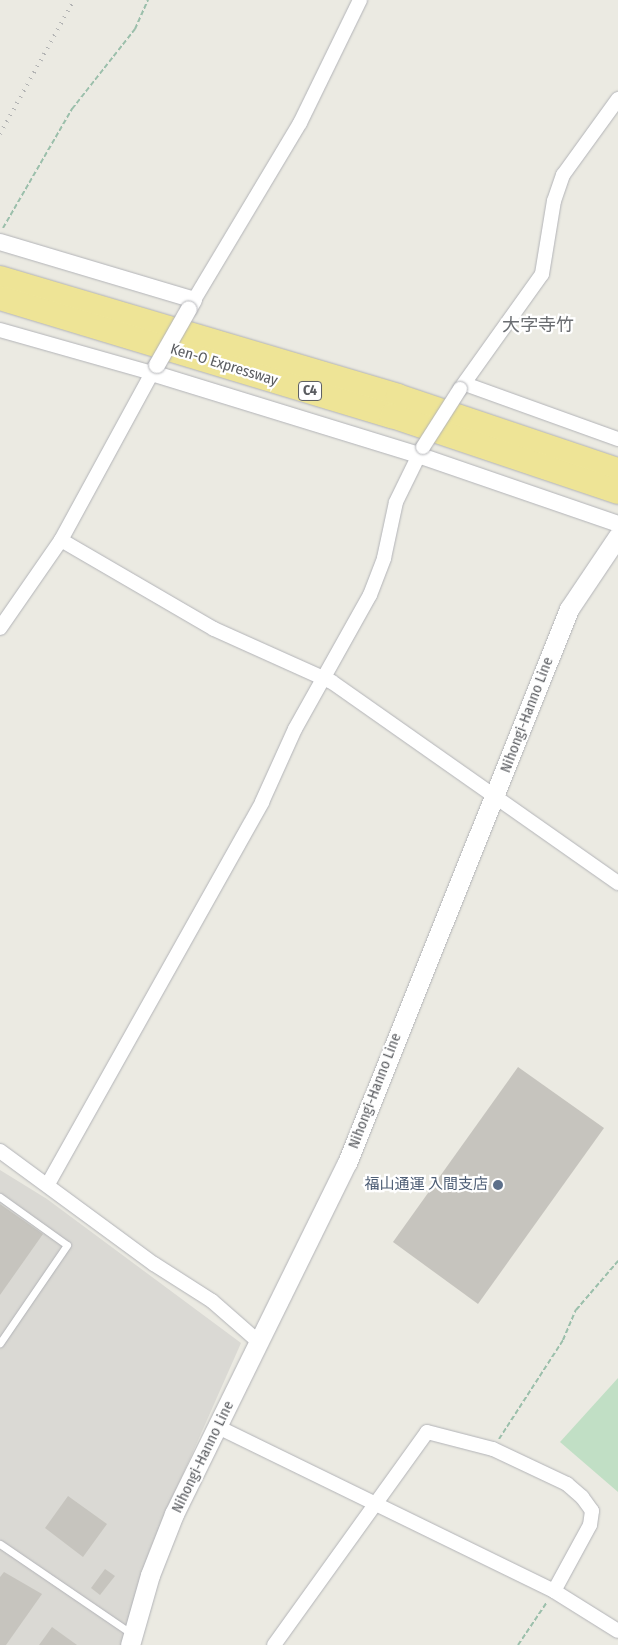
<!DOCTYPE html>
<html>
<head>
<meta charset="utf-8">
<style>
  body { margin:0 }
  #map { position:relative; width:618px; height:1645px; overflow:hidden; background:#ebeae2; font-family:"Fira Sans Condensed","Noto Sans JP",sans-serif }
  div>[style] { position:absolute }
  .industrial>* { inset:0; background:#dad9d4 }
  .green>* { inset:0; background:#c1dfc5 }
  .building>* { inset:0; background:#c6c4be }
  .path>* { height:2px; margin-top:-1px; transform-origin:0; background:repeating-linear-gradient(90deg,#9bbfab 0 5px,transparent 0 7.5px) }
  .roads { filter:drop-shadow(0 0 1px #b2b3b7) drop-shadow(0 0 1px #b2b3b7) }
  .service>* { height:7px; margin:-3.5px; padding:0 3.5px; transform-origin:3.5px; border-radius:3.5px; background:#fff }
  .minor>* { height:14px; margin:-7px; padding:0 7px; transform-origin:7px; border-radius:7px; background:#fff }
  .tertiary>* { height:16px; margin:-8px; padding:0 8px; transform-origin:8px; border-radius:8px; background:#fff }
  .secondary>* { height:19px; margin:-9.5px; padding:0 9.5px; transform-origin:9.5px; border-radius:9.5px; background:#fff }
  .motorway>* { height:24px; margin:-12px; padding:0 12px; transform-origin:12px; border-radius:12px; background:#eee496 }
  .rail>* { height:4px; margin-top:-2px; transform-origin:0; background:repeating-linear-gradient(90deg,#b2b3b3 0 1px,transparent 0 7px) }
  .bridges { filter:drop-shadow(0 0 1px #b2b3b7) drop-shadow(0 0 1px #b2b3b7) }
  .minor-bridge>* { height:14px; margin:-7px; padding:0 7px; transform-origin:7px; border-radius:7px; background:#fff }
  .tertiary-bridge>* { height:16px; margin:-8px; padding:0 8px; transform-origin:8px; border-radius:8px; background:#fff }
  .dots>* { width:14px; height:14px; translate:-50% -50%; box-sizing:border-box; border:2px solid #fff; border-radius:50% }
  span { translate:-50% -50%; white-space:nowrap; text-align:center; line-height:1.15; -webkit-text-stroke:4.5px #fff; paint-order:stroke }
  .shield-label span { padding:1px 4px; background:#fff; border:1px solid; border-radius:4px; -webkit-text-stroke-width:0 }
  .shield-label { font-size:14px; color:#5a5c60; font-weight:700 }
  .street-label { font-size:15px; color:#5a5c60 }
  .service-label { font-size:15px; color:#4e5e75 }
  .right { translate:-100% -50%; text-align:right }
  .quarter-label { font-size:18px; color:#6b6e72 }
</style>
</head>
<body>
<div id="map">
  <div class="industrial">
    <i style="clip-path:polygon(0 1170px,47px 1199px,241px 1343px,150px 1549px,123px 1645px,0 1645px)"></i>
  </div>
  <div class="green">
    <i style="clip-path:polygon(618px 1378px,618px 1492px,560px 1442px)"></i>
  </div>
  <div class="building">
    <i style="clip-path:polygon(518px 1067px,604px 1128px,478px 1304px,393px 1242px)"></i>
    <i style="clip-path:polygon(0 1204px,43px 1234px,0 1295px)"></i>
    <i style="clip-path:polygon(68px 1496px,107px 1524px,83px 1557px,45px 1528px)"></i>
    <i style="clip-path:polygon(105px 1569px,115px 1576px,100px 1595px,91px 1588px)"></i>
    <i style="clip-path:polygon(4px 1572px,42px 1594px,6px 1645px,0 1645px,0 1577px)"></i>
    <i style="clip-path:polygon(52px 1627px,77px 1645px,39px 1645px)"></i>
  </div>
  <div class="path">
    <i style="left:3px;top:228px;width:138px;rotate:-59.9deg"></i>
    <i style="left:72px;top:109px;width:102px;rotate:-51.8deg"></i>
    <i style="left:135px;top:29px;width:32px;rotate:-66deg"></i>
    <i style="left:499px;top:1439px;width:118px;rotate:-57.1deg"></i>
    <i style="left:563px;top:1340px;width:33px;rotate:-67deg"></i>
    <i style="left:576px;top:1310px;width:65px;rotate:-49.4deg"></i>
    <i style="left:518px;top:1645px;width:52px;rotate:-56deg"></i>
  </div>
  <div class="roads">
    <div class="service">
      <i style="left:0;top:1197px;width:82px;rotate:35.6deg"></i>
      <i style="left:67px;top:1245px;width:119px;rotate:124.4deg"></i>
      <i style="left:0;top:1544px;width:160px;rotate:34.3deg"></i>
    </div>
    <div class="minor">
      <i style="left:194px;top:300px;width:206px;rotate:-59.1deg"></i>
      <i style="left:300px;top:123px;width:137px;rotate:-64deg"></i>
      <i style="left:0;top:330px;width:158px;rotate:15.8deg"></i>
      <i style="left:152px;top:373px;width:190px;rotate:118.6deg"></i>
      <i style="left:61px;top:540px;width:107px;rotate:124.7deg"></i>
      <i style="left:465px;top:384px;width:163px;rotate:19.8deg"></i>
      <i style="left:460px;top:389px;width:141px;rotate:-54.5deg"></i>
      <i style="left:542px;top:274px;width:74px;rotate:-80.7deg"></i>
      <i style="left:554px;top:201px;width:28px;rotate:-71deg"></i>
      <i style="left:563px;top:175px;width:94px;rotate:-54.1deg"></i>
      <i style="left:61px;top:540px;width:177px;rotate:30.2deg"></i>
      <i style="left:214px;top:629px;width:129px;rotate:24.2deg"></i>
      <i style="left:332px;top:682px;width:350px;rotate:35.1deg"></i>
      <i style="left:0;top:1151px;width:191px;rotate:36.3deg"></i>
      <i style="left:154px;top:1264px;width:69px;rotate:32.5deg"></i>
      <i style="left:212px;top:1301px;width:64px;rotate:41.2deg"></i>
      <i style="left:48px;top:1184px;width:438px;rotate:-60.7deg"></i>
      <i style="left:262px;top:802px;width:80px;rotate:-65.7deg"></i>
      <i style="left:295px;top:729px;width:154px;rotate:-60.8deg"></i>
      <i style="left:370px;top:595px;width:40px;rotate:-69deg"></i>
      <i style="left:384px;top:558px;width:57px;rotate:-77.9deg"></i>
      <i style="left:396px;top:502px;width:61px;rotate:-63.9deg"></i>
      <i style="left:218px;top:1427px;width:374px;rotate:26deg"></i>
      <i style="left:554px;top:1591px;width:75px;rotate:32deg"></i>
      <i style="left:274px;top:1645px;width:262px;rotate:-54.3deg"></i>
      <i style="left:427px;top:1432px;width:68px;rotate:14.4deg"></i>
      <i style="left:493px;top:1449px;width:82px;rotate:25.3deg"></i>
      <i style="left:567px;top:1484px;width:20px;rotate:41deg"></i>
      <i style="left:582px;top:1497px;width:17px;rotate:54deg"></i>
      <i style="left:592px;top:1511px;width:14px;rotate:98deg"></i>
      <i style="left:590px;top:1525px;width:75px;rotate:118.6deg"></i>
    </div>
    <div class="tertiary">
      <i style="left:0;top:242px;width:202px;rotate:16.6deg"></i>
      <i style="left:194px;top:300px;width:10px;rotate:119deg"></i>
      <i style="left:157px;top:365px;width:9px;rotate:122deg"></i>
      <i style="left:152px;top:373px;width:278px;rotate:17.1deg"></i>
      <i style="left:418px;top:455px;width:212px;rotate:19deg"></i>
    </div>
    <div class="secondary">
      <i style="left:130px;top:1645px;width:73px;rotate:-74.1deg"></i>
      <i style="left:150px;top:1575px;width:66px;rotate:-68.5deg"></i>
      <i style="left:174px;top:1514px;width:391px;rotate:-63.8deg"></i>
      <i style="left:347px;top:1163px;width:597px;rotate:-68.16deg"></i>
      <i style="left:569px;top:609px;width:88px;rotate:-56.1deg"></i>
    </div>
    <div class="motorway">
      <i style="left:0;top:278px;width:415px;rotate:16.5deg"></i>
      <i style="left:398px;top:396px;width:232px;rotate:18.6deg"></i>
      <i style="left:0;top:298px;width:409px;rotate:16.8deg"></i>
      <i style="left:392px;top:416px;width:238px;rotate:18.6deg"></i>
    </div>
  </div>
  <div class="rail">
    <i style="left:0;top:134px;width:153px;rotate:-61.1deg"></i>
  </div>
  <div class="bridges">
    <div class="minor-bridge">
      <i style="left:423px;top:447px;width:69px;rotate:-57.5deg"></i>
    </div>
    <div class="tertiary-bridge">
      <i style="left:157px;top:365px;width:64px;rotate:-60.3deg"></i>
    </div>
  </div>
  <div class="dots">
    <i style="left:498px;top:1185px;background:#5c6f8a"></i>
  </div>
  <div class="shield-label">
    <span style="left:310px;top:391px">C4</span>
  </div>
  <div class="street-label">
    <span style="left:224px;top:365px;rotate:17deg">Ken-O Expressway</span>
    <span style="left:527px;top:715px;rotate:-69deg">Nihongi-Hanno Line</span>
    <span style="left:375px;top:1091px;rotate:-69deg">Nihongi-Hanno Line</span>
    <span style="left:203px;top:1457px;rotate:-64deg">Nihongi-Hanno Line</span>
  </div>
  <div class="service-label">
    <span class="right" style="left:488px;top:1185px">福山通運 入間支店</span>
  </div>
  <div class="quarter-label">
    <span style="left:538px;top:325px">大字寺竹</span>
  </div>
</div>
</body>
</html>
